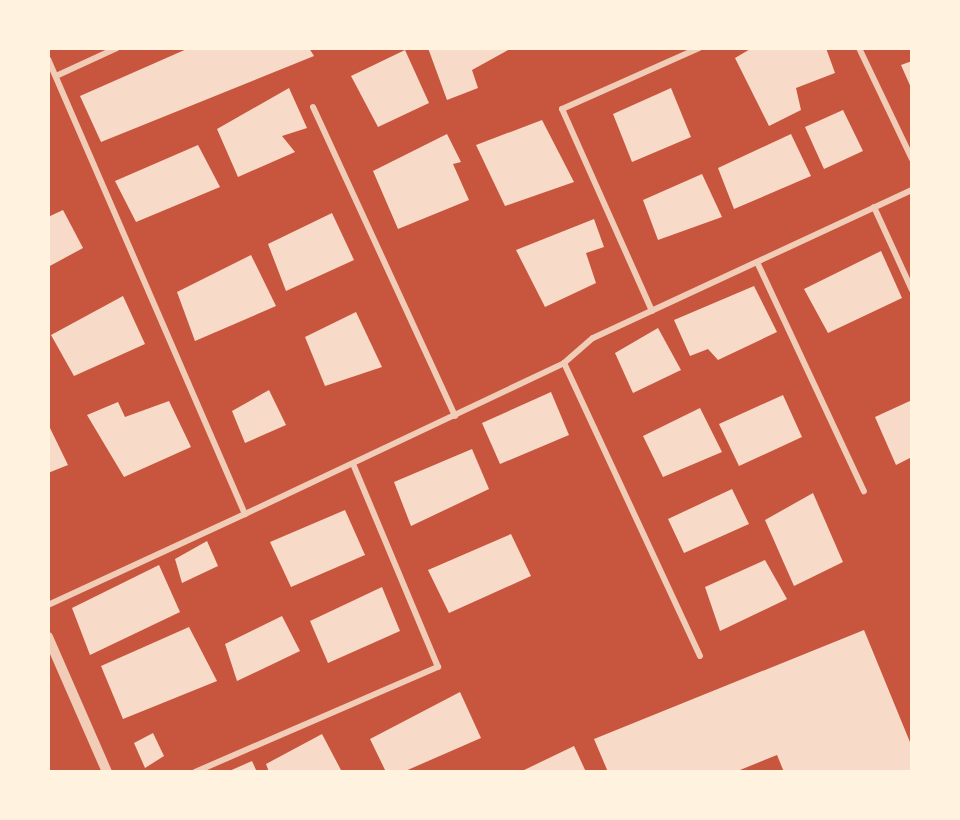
<!DOCTYPE html>
<html>
<head>
<meta charset="utf-8">
<style>
  body { margin:0 }
  #map { position:relative; width:960px; height:820px; overflow:hidden; background:#c8553d; font-family:Merriweather,serif }
  div>[style] { position:absolute }
  .building>* { inset:0; background:#f7dbc8 }
  .minor>* { height:6px; margin:-3px; padding:0 3px; transform-origin:3px; border-radius:3px; background:#f1ccb7 }
  .tertiary>* { height:10px; margin:-5px; padding:0 5px; transform-origin:5px; border-radius:5px; background:#f1ccb7 }
  span { translate:-50% -50%; white-space:nowrap; text-align:center; line-height:1.15; -webkit-text-stroke:4.5px #fff3e0; paint-order:stroke }
  .frame { position:absolute; inset:0; border:50px solid #fff3e0; pointer-events:none }
</style>
</head>
<body>
<div id="map">
  <div class="building">
    <i style="clip-path:polygon(189px 48px,309px 48px,314px 56px,101px 142px,80px 96px)"></i>
    <i style="clip-path:polygon(428px 48px,512px 48px,472px 70px,478px 88px,447px 100px)"></i>
    <i style="clip-path:polygon(752px 48px,826px 48px,835px 73px,796px 88px,801px 110px,769px 126px,735px 58px)"></i>
    <i style="clip-path:polygon(405px 50px,429px 103px,378px 127px,351px 76px)"></i>
    <i style="clip-path:polygon(912px 61px,912px 90px,901px 65px)"></i>
    <i style="clip-path:polygon(289px 88px,307px 128px,282px 136px,295px 152px,238px 177px,217px 129px)"></i>
    <i style="clip-path:polygon(671px 88px,691px 137px,632px 162px,613px 114px)"></i>
    <i style="clip-path:polygon(843px 110px,863px 151px,824px 169px,805px 127px)"></i>
    <i style="clip-path:polygon(542px 120px,574px 182px,505px 206px,476px 145px)"></i>
    <i style="clip-path:polygon(447px 134px,461px 162px,453px 164px,469px 200px,398px 229px,373px 171px)"></i>
    <i style="clip-path:polygon(791px 134px,811px 176px,734px 209px,718px 168px)"></i>
    <i style="clip-path:polygon(198px 145px,220px 187px,136px 222px,115px 181px)"></i>
    <i style="clip-path:polygon(702px 174px,722px 217px,658px 240px,643px 200px)"></i>
    <i style="clip-path:polygon(63px 210px,83px 248px,48px 267px,48px 217px)"></i>
    <i style="clip-path:polygon(332px 213px,354px 260px,286px 291px,268px 244px)"></i>
    <i style="clip-path:polygon(594px 219px,604px 247px,586px 253px,596px 283px,545px 307px,516px 250px)"></i>
    <i style="clip-path:polygon(881px 251px,902px 298px,828px 333px,804px 289px)"></i>
    <i style="clip-path:polygon(251px 255px,276px 306px,195px 341px,177px 292px)"></i>
    <i style="clip-path:polygon(754px 286px,777px 332px,718px 360px,708px 349px,690px 356px,674px 320px)"></i>
    <i style="clip-path:polygon(123px 296px,145px 344px,74px 376px,51px 335px)"></i>
    <i style="clip-path:polygon(356px 312px,382px 367px,325px 386px,305px 337px)"></i>
    <i style="clip-path:polygon(658px 328px,681px 370px,633px 393px,615px 353px)"></i>
    <i style="clip-path:polygon(269px 390px,286px 425px,245px 443px,232px 411px)"></i>
    <i style="clip-path:polygon(551px 392px,569px 435px,500px 464px,482px 423px)"></i>
    <i style="clip-path:polygon(783px 395px,802px 437px,739px 466px,719px 424px)"></i>
    <i style="clip-path:polygon(912px 400px,912px 457px,896px 465px,875px 417px)"></i>
    <i style="clip-path:polygon(169px 401px,191px 447px,124px 477px,87px 415px,118px 402px,125px 417px)"></i>
    <i style="clip-path:polygon(700px 408px,722px 452px,663px 477px,643px 436px)"></i>
    <i style="clip-path:polygon(50px 428px,68px 465px,48px 473px,48px 429px)"></i>
    <i style="clip-path:polygon(472px 449px,489px 489px,411px 526px,394px 482px)"></i>
    <i style="clip-path:polygon(732px 489px,749px 524px,684px 553px,668px 519px)"></i>
    <i style="clip-path:polygon(813px 493px,843px 562px,794px 586px,765px 520px)"></i>
    <i style="clip-path:polygon(345px 510px,365px 555px,291px 587px,270px 542px)"></i>
    <i style="clip-path:polygon(511px 534px,531px 576px,449px 613px,428px 570px)"></i>
    <i style="clip-path:polygon(207px 541px,218px 566px,182px 583px,175px 559px)"></i>
    <i style="clip-path:polygon(765px 560px,787px 599px,720px 631px,705px 587px)"></i>
    <i style="clip-path:polygon(159px 565px,180px 612px,90px 655px,72px 608px)"></i>
    <i style="clip-path:polygon(382px 587px,400px 631px,328px 663px,310px 621px)"></i>
    <i style="clip-path:polygon(282px 616px,300px 651px,237px 681px,225px 644px)"></i>
    <i style="clip-path:polygon(189px 627px,217px 681px,123px 719px,101px 666px)"></i>
    <i style="clip-path:polygon(864px 630px,912px 747px,912px 772px,784px 772px,777px 755px,735px 772px,608px 772px,594px 739px)"></i>
    <i style="clip-path:polygon(460px 692px,481px 738px,403px 772px,386px 772px,370px 739px)"></i>
    <i style="clip-path:polygon(153px 733px,164px 756px,145px 768px,134px 743px)"></i>
    <i style="clip-path:polygon(322px 734px,342px 772px,269px 772px,266px 764px)"></i>
    <i style="clip-path:polygon(574px 746px,586px 772px,520px 772px)"></i>
    <i style="clip-path:polygon(252px 761px,257px 772px,227px 772px)"></i>
  </div>
  <div class="minor">
    <i style="left:859px;top:48px;width:123px;rotate:64.5deg"></i>
    <i style="left:48px;top:59px;width:496px;rotate:66.6deg"></i>
    <i style="left:245px;top:514px;width:353px;rotate:-25.3deg"></i>
    <i style="left:56px;top:76px;width:67px;rotate:-24.7deg"></i>
    <i style="left:313px;top:107px;width:340px;rotate:65.3deg"></i>
    <i style="left:874px;top:207px;width:91px;rotate:65.4deg"></i>
    <i style="left:757px;top:262px;width:253px;rotate:65deg"></i>
    <i style="left:652px;top:311px;width:221px;rotate:-114deg"></i>
    <i style="left:562px;top:109px;width:150px;rotate:-24deg"></i>
    <i style="left:48px;top:605px;width:217px;rotate:-24.8deg"></i>
    <i style="left:700px;top:656px;width:323px;rotate:-114.9deg"></i>
    <i style="left:564px;top:363px;width:38px;rotate:-41deg"></i>
    <i style="left:593px;top:338px;width:352px;rotate:-24.9deg"></i>
    <i style="left:195px;top:772px;width:265px;rotate:-23.4deg"></i>
    <i style="left:438px;top:667px;width:220px;rotate:-112.7deg"></i>
  </div>
  <div class="tertiary">
    <i style="left:48px;top:637px;width:147px;rotate:66.4deg"></i>
  </div>
  <div class="frame"></div>
</div>
</body>
</html>
